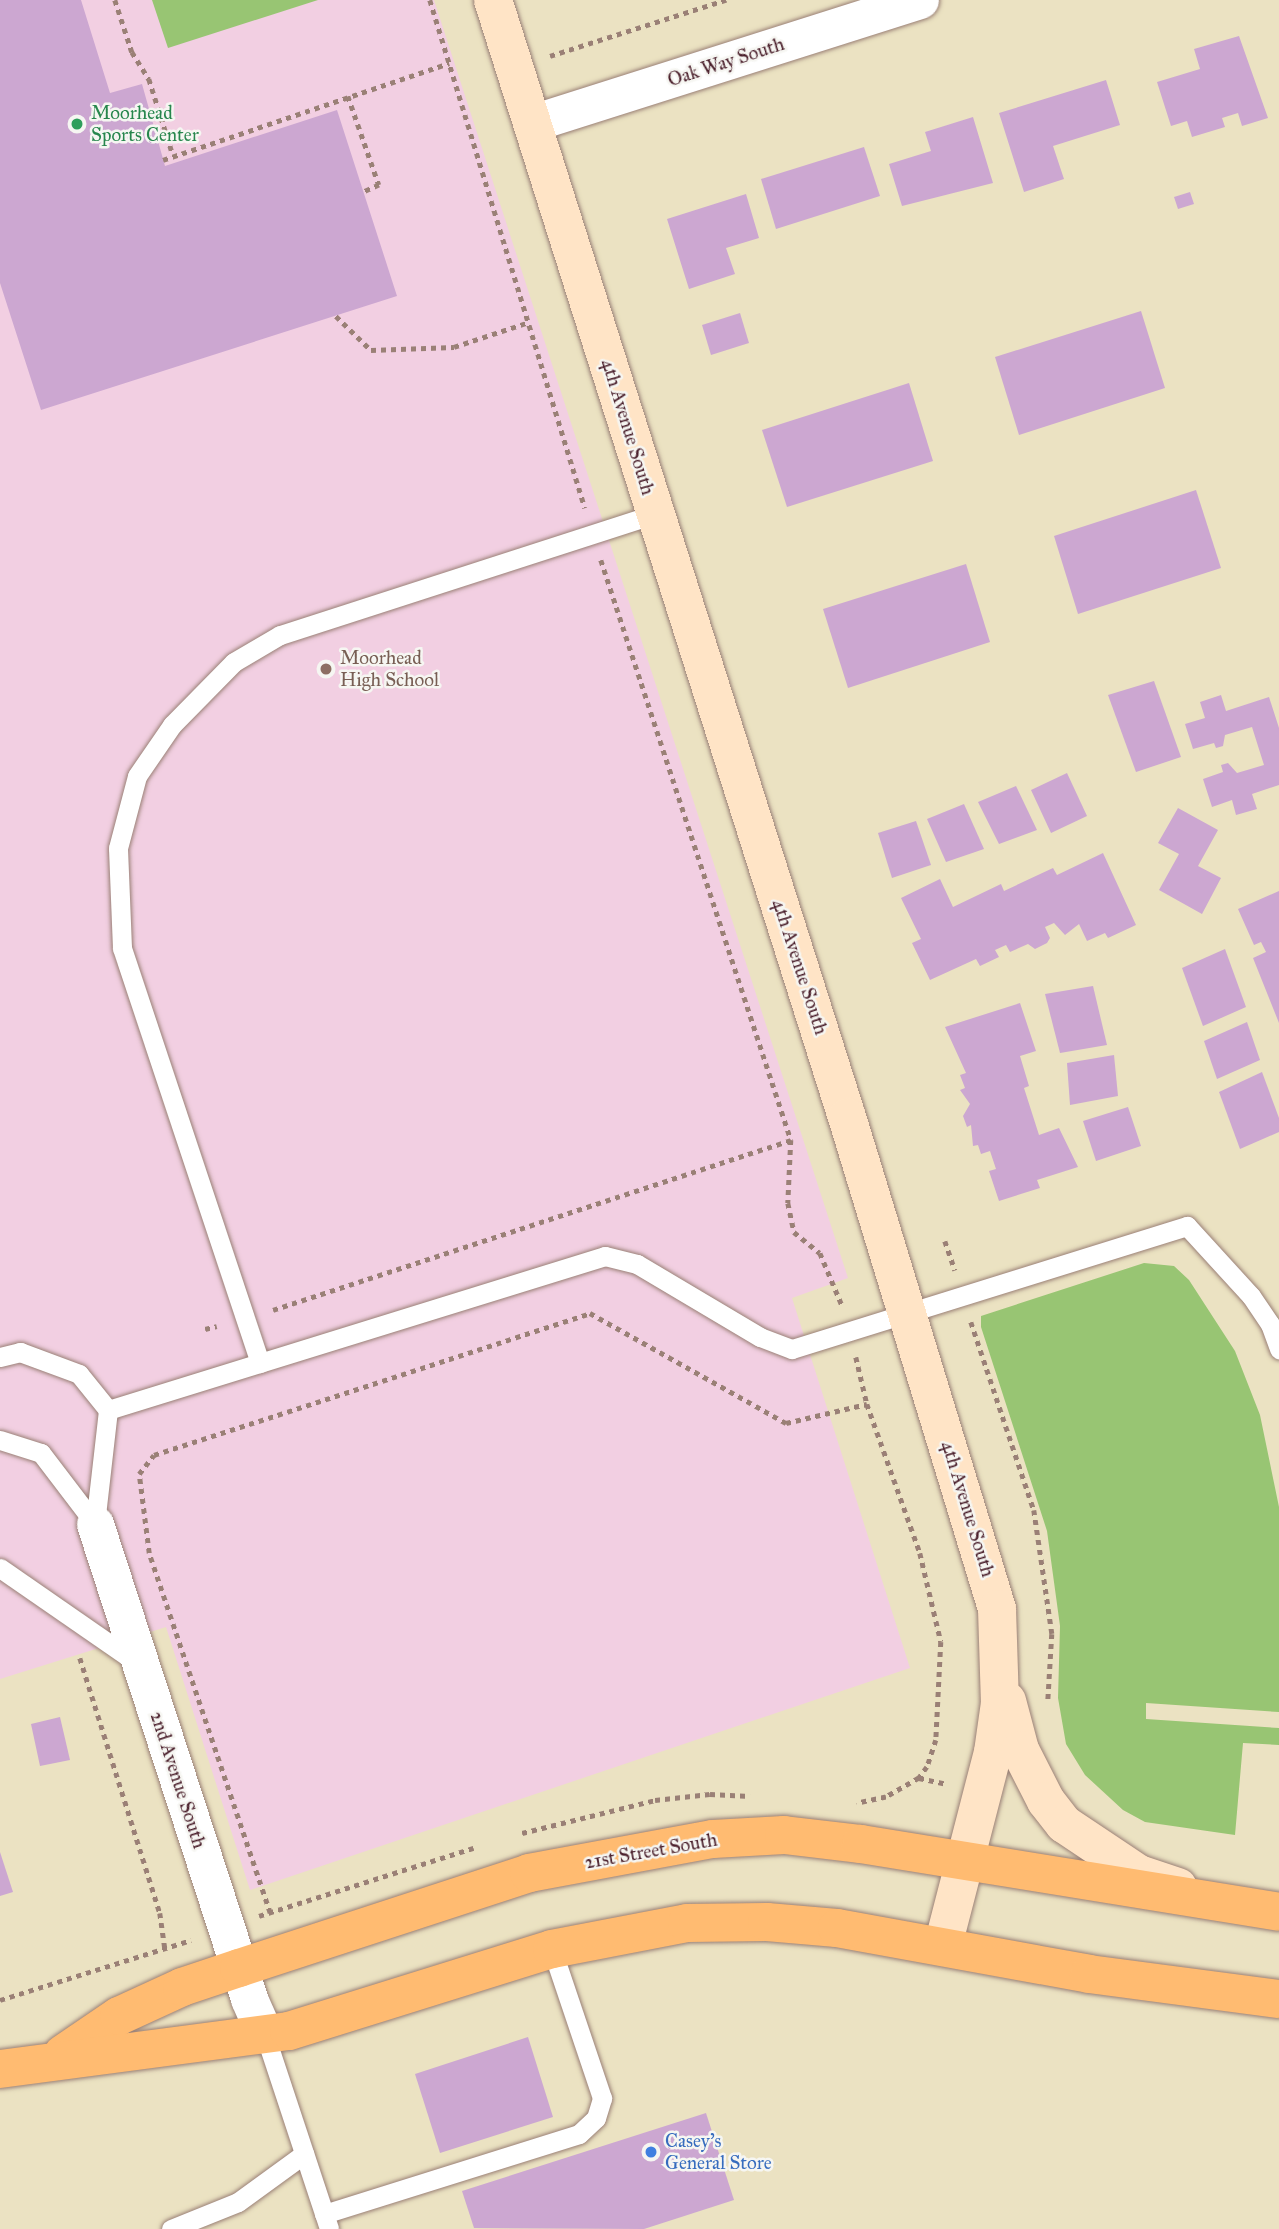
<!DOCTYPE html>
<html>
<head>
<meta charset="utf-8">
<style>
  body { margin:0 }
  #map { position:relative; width:1279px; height:2229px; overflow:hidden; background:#ebe2c2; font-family:"IM FELL Great Primer",serif }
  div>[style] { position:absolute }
  .built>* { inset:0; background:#f2cfe2 }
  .green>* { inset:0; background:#98c573 }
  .building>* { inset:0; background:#cca7d1 }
  .path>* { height:4.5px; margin-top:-2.25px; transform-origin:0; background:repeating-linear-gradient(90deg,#9a8076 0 5px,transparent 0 10px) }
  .roads { filter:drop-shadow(0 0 2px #9a8076) drop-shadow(0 0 2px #9a8076) }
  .lane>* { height:19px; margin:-9.5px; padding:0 9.5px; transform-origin:9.5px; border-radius:9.5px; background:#fff }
  .street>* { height:37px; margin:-18.5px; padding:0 18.5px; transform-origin:18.5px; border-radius:18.5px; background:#fff }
  .secondary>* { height:38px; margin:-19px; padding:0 19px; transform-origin:19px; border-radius:19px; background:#ffe4c6 }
  .primary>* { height:38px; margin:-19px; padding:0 19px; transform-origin:19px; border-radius:19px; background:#ffbb71 }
  .dots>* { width:19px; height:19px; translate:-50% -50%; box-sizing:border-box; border:4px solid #f6f6f2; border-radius:50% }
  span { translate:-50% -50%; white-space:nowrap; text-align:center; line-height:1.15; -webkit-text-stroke:5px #f6f6f2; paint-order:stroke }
  .street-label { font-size:19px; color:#4a1f2b }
  .leisure-label { font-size:19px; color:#27864d }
  .left { translate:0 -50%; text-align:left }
  .education-label { font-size:19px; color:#785e54 }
  .shop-label { font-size:19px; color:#366cbe }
</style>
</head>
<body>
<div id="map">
  <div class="built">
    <i style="clip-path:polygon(0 0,434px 0,848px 1278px,792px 1298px,910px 1668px,250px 1890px,166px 1627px,0 1679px)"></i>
  </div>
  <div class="green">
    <i style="clip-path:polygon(152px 0,318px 0,168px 48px)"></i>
    <i style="clip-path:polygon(1144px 1263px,1174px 1266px,1189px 1280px,1235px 1351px,1260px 1415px,1279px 1507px,1279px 1712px,1146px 1703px,1146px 1719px,1279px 1728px,1279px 1745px,1243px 1743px,1235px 1835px,1145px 1822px,1123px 1810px,1085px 1775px,1066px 1744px,1058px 1698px,1060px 1626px,1047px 1531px,981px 1327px,981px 1316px)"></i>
  </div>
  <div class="building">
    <i style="clip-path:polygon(0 0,81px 0,110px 93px,142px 84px,165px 166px,337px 110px,397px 296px,41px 410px,0 283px)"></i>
    <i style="clip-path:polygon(1239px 36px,1268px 118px,1242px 126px,1238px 113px,1222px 118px,1225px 127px,1192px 137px,1187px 121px,1171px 126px,1157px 82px,1200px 69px,1194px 49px)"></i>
    <i style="clip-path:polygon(1106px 80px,1120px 125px,1053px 146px,1064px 179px,1024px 192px,999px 113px)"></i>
    <i style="clip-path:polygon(973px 117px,993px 183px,902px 206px,889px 164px,931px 151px,925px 132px)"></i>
    <i style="clip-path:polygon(864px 147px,880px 196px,776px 229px,761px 179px)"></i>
    <i style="clip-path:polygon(1190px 192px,1194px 204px,1178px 209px,1174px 197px)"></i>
    <i style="clip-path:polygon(746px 194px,759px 238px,726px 248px,735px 274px,689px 289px,667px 219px)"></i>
    <i style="clip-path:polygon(1141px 311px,1165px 388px,1019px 435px,995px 357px)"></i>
    <i style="clip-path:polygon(740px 313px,749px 343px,711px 355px,702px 325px)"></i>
    <i style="clip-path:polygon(909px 383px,933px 461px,787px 507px,762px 430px)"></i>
    <i style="clip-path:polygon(1196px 490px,1221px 568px,1078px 614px,1054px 536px)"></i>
    <i style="clip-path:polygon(966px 564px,990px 642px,848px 688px,823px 609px)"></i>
    <i style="clip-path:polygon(1154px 681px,1181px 757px,1136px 772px,1108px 695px)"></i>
    <i style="clip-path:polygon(1221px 695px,1226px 711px,1269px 697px,1279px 728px,1279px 785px,1252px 794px,1257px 809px,1236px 815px,1232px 800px,1212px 807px,1203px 779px,1223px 772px,1221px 765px,1228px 763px,1237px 773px,1264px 765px,1252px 727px,1225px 735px,1223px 746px,1216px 748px,1214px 743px,1193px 749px,1185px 724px,1205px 718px,1200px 702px)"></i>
    <i style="clip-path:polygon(1067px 773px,1087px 816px,1051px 833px,1031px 790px)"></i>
    <i style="clip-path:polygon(1016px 786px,1037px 830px,999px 844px,978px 802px)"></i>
    <i style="clip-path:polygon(964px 804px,984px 849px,946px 862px,927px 819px)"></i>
    <i style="clip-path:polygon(1178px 808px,1218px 830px,1198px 866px,1221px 878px,1202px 914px,1159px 890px,1179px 854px,1158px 843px)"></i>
    <i style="clip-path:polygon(916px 821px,931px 865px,892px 878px,878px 833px)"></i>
    <i style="clip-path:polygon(1103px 853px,1136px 925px,1108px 938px,1105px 933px,1087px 941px,1079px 924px,1065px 935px,1054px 923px,1045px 927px,1050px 938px,1047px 943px,1035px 949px,1028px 944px,1010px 952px,1006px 945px,995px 950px,999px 957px,980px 966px,976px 959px,930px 980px,912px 943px,921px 939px,901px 898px,940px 879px,953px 907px,1001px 884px,1004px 891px,1053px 868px,1057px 875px)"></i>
    <i style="clip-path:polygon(1279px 891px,1279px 1023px,1253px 958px,1266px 952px,1261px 942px,1254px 945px,1238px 909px)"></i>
    <i style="clip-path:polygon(1225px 949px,1246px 1007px,1203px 1026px,1182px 968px)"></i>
    <i style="clip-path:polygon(1093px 986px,1107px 1045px,1060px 1053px,1045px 994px)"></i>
    <i style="clip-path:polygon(1020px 1003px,1036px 1051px,1020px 1056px,1029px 1086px,1024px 1088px,1039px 1135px,1059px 1128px,1078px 1167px,1037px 1180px,1040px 1188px,999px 1201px,989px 1171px,996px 1169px,990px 1151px,981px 1154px,978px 1145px,973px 1146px,971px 1125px,967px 1127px,963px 1116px,970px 1104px,960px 1090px,965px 1088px,960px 1075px,966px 1073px,945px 1027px)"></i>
    <i style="clip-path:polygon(1247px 1022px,1260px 1060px,1217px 1079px,1204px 1041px)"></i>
    <i style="clip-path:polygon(1114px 1055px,1118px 1096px,1070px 1105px,1067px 1063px)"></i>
    <i style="clip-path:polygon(1262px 1072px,1279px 1118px,1279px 1132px,1240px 1149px,1219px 1092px)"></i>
    <i style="clip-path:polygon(1128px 1107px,1141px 1146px,1096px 1161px,1083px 1121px)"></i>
    <i style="clip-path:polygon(60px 1717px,70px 1760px,40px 1766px,31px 1724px)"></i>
    <i style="clip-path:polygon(0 1852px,13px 1892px,0 1896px)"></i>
    <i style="clip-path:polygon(528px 2037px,553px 2117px,440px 2153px,415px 2074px)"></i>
    <i style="clip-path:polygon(706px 2113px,734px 2200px,644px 2229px,474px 2228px,462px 2191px)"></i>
  </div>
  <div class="path">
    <i style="left:115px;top:0;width:55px;rotate:71.9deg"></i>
    <i style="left:132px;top:52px;width:32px;rotate:58deg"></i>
    <i style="left:149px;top:79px;width:80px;rotate:72.5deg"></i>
    <i style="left:430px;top:0;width:531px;rotate:73.03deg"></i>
    <i style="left:550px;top:56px;width:185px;rotate:-17.7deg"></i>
    <i style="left:348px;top:96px;width:94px;rotate:70.8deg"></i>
    <i style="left:379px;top:185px;width:17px;rotate:156deg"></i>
    <i style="left:163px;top:160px;width:302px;rotate:-18.7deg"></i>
    <i style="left:336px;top:316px;width:49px;rotate:44.2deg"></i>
    <i style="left:371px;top:350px;width:83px;rotate:-2.1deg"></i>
    <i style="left:454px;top:347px;width:76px;rotate:-18.4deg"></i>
    <i style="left:601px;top:560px;width:610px;rotate:71.86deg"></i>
    <i style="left:791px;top:1140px;width:63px;rotate:92.7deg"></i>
    <i style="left:788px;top:1203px;width:30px;rotate:78deg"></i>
    <i style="left:794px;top:1232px;width:33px;rotate:39deg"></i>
    <i style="left:820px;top:1253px;width:56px;rotate:67.1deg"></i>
    <i style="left:945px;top:1241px;width:31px;rotate:71deg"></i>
    <i style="left:273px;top:1310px;width:545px;rotate:-18.17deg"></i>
    <i style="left:971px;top:1322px;width:198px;rotate:71.5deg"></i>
    <i style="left:1034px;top:1510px;width:125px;rotate:81.7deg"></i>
    <i style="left:1052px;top:1634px;width:67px;rotate:93.4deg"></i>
    <i style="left:205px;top:1329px;width:12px;rotate:-14deg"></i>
    <i style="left:856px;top:1357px;width:48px;rotate:76.8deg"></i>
    <i style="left:867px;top:1404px;width:158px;rotate:70.4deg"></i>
    <i style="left:920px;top:1553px;width:91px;rotate:76.7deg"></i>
    <i style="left:941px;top:1642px;width:98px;rotate:92.9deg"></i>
    <i style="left:936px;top:1740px;width:28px;rotate:108deg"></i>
    <i style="left:927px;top:1767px;width:14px;rotate:126deg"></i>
    <i style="left:919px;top:1778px;width:38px;rotate:150deg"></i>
    <i style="left:886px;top:1797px;width:30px;rotate:168deg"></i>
    <i style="left:80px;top:1658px;width:267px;rotate:72.6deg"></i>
    <i style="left:160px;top:1913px;width:36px;rotate:82deg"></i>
    <i style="left:919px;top:1778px;width:29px;rotate:12deg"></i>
    <i style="left:522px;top:1833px;width:137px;rotate:-13.9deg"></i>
    <i style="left:655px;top:1800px;width:55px;rotate:-6.2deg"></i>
    <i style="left:710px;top:1794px;width:40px;rotate:2.9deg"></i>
    <i style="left:270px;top:1913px;width:380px;rotate:-108.6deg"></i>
    <i style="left:149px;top:1553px;width:80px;rotate:-97.2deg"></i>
    <i style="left:139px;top:1474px;width:24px;rotate:-52deg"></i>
    <i style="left:154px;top:1455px;width:459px;rotate:-18deg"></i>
    <i style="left:590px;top:1313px;width:225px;rotate:29.3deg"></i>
    <i style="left:786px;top:1423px;width:83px;rotate:-13.2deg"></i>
    <i style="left:259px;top:1916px;width:225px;rotate:-17.6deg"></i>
    <i style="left:0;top:2000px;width:200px;rotate:-17.4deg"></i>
  </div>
  <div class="roads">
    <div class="lane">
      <i style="left:0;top:1357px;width:21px;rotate:-14deg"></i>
      <i style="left:20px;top:1352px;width:63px;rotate:20.4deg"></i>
      <i style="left:79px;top:1374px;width:46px;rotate:51.1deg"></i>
      <i style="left:108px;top:1410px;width:115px;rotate:96.5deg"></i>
      <i style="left:260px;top:1363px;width:437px;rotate:-108.4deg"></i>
      <i style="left:122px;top:948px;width:100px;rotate:-92.3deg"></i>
      <i style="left:118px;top:848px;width:74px;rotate:-75.2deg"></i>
      <i style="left:137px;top:776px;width:62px;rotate:-55.5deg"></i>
      <i style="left:172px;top:725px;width:88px;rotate:-45.5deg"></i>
      <i style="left:234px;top:662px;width:53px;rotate:-30.4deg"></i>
      <i style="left:280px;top:635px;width:394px;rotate:-17.9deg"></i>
      <i style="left:108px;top:1410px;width:520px;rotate:-17.22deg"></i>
      <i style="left:605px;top:1256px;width:33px;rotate:14deg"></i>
      <i style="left:637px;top:1264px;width:143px;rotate:30.7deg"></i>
      <i style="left:760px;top:1337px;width:34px;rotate:21deg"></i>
      <i style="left:792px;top:1349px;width:414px;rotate:-17.3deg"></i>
      <i style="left:1187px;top:1226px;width:95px;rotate:47.6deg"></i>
      <i style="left:1251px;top:1296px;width:34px;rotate:56deg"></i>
      <i style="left:1270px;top:1324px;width:27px;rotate:70deg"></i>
      <i style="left:0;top:1440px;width:43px;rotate:17.6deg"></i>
      <i style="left:41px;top:1453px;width:89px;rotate:52.7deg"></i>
      <i style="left:0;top:1568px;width:167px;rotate:34.7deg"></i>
      <i style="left:265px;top:2035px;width:204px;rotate:71.7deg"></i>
      <i style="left:324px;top:2214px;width:267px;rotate:-17.4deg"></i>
      <i style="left:579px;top:2134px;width:23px;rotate:-43deg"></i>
      <i style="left:596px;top:2118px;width:21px;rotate:-73deg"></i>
      <i style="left:602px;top:2098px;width:157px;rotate:-108.6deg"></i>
      <i style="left:171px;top:2229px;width:72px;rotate:-21.9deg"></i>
      <i style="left:238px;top:2202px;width:82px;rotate:-36deg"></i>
    </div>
    <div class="street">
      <i style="left:532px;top:123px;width:407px;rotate:-17.6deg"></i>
      <i style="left:95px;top:1524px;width:499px;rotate:72deg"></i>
      <i style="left:249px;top:1999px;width:39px;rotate:66deg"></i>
    </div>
    <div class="secondary">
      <i style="left:493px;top:0;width:1172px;rotate:72.42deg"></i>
      <i style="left:847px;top:1117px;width:514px;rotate:73.04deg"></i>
      <i style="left:997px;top:1609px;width:94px;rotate:88.2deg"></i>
      <i style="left:1000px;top:1703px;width:49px;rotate:98.1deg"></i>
      <i style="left:993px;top:1752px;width:199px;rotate:104.5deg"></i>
      <i style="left:1007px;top:1701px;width:51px;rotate:75.1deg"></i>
      <i style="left:1020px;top:1750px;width:57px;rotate:63deg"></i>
      <i style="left:1046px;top:1801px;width:29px;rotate:52deg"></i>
      <i style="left:1064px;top:1824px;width:90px;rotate:33.7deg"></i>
      <i style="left:1139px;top:1874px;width:41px;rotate:18.4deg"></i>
    </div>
    <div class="primary">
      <i style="left:63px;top:2054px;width:68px;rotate:-34.2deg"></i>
      <i style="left:119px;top:2016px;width:69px;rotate:-24.7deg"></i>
      <i style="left:182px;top:1987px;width:60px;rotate:-18.4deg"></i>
      <i style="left:239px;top:1968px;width:305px;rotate:-18.1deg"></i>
      <i style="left:529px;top:1873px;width:187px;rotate:-10.5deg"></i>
      <i style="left:713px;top:1839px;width:71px;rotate:-3.2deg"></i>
      <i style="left:784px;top:1835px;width:78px;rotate:6.7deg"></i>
      <i style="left:861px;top:1844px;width:423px;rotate:9.2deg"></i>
      <i style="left:0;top:2069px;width:291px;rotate:-7.5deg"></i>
      <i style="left:289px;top:2031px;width:275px;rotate:-17.3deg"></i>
      <i style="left:552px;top:1949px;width:137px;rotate:-10.9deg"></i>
      <i style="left:687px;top:1923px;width:80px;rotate:-0.7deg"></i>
      <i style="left:767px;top:1922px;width:70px;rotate:4.9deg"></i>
      <i style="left:837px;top:1928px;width:256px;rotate:10.3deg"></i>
      <i style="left:1089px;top:1974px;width:192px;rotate:7.5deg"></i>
    </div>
  </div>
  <div class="dots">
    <i style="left:77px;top:124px;background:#2e9e5b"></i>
    <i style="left:326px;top:669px;background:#8d6e63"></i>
    <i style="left:651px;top:2152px;background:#3f7fe0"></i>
  </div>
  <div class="street-label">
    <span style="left:726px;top:62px;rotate:-18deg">Oak Way South</span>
    <span style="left:628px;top:427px;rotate:73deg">4th Avenue South</span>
    <span style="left:800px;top:967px;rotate:72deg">4th Avenue South</span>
    <span style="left:968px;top:1509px;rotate:73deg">4th Avenue South</span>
    <span style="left:178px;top:1780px;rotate:72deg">2nd Avenue South</span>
    <span style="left:651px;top:1851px;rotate:-10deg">21st Street South</span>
  </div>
  <div class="leisure-label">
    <span class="left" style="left:91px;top:124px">Moorhead<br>Sports Center</span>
  </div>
  <div class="education-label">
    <span class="left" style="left:340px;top:669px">Moorhead<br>High School</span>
  </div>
  <div class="shop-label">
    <span class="left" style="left:665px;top:2152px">Casey's<br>General Store</span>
  </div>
</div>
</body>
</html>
